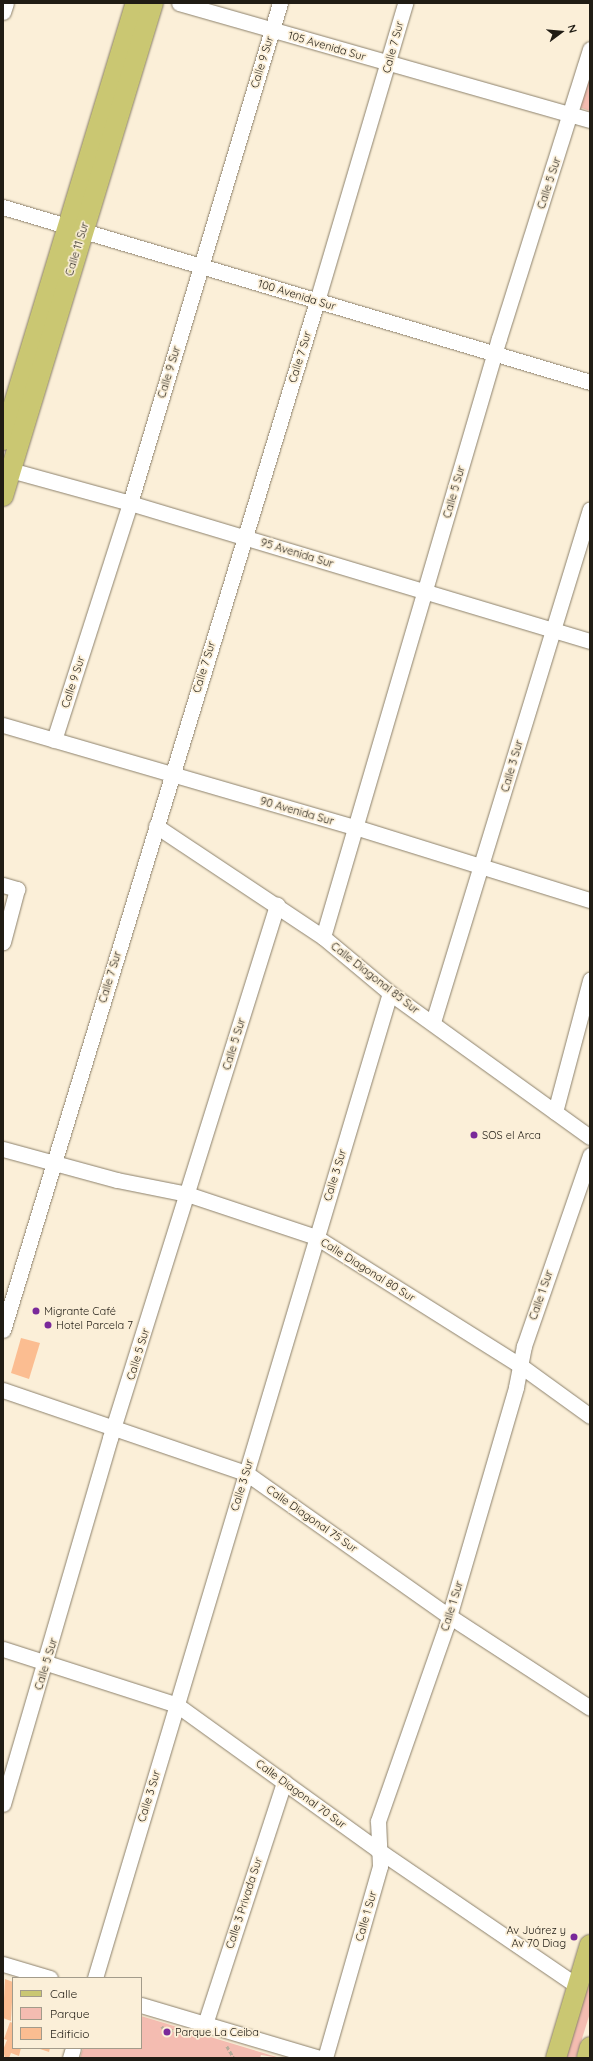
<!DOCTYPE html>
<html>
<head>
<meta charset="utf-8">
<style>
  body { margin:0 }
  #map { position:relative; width:593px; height:2061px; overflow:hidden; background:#fbefd8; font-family:Quicksand,sans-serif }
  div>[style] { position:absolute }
  .green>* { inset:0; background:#f4bcb1 }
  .building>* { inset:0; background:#fbbd91 }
  .path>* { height:2.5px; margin-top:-1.25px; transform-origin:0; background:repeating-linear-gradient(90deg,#b6ac9a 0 4px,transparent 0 6px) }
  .roads { filter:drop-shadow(0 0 1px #8c816c) drop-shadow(0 0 1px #8c816c) }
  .minor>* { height:15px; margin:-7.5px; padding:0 7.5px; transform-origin:7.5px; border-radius:7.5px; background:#fff }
  .major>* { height:20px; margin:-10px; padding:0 10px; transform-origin:10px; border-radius:10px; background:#cac772 }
  .dots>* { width:11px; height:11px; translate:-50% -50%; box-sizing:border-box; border:2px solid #fbefd8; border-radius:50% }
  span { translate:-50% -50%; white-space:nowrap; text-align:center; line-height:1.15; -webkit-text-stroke:3.5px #fbefd8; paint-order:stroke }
  .street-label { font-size:11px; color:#201c14 }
  .poi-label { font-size:11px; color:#201c14 }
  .left { translate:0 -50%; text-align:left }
  .right { translate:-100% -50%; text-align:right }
  .frame { position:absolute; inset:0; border:4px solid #201c14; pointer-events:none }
  .legend { position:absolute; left:12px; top:1977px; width:130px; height:72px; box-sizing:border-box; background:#fbefd8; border:1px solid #a39b8a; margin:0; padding:5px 7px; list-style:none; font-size:12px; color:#201c14 }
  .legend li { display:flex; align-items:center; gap:8px; height:20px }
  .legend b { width:20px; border:1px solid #a39b8a }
  .north { position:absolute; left:541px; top:12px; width:40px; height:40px; -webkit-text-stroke:3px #fbefd8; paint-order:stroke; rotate:74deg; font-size:11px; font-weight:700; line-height:16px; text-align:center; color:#201c14 }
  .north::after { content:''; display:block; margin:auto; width:14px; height:18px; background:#201c14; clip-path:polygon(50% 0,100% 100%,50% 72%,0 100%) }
</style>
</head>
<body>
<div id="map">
  <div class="green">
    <i style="clip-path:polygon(590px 71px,590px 111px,579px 107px)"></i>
    <i style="clip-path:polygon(590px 1974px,590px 2013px,576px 2058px,565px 2058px)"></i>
    <i style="clip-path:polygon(141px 2016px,280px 2058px,261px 2055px,260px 2058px,80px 2058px,83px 2048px,141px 2048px)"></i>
  </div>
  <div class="building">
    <i style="clip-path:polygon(21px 1338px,40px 1343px,29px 1379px,11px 1373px)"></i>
    <i style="clip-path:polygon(5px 1979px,13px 1982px,11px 2021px,3px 2018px)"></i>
    <i style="clip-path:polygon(10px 2022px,13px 2023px,13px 2048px,21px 2048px,19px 2056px,11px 2053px,9px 2058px,5px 2058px,3px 2050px,7px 2040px,4px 2039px)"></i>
    <i style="clip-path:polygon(37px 2048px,50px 2048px,49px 2052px)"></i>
  </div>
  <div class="path">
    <i style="left:162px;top:2026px;width:8px;rotate:60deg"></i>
    <i style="left:166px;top:2033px;width:8px;rotate:-23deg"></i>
    <i style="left:227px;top:2046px;width:14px;rotate:60deg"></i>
  </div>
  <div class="roads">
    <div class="minor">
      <i style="left:179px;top:3px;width:427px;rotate:15.9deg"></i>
      <i style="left:3px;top:12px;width:9px;rotate:-72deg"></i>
      <i style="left:3px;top:207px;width:613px;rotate:16.6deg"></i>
      <i style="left:3px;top:468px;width:132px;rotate:15.4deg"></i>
      <i style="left:130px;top:503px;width:480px;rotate:16.7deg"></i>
      <i style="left:3px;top:725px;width:366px;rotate:16.2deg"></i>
      <i style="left:355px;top:827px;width:246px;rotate:17.3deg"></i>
      <i style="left:54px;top:740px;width:249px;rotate:-72.2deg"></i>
      <i style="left:130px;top:503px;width:522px;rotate:-73.3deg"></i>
      <i style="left:156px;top:826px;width:201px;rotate:33.6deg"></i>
      <i style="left:323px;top:937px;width:87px;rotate:39.9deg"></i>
      <i style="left:390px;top:993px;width:246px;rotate:35.8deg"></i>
      <i style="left:3px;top:885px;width:15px;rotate:16deg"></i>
      <i style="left:17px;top:889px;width:55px;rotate:104.8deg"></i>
      <i style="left:323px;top:937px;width:624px;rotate:-73.63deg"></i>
      <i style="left:499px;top:338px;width:303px;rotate:-72.5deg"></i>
      <i style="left:433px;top:1022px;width:536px;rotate:-72.98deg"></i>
      <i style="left:555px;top:1112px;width:137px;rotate:-75.1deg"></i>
      <i style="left:3px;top:1149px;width:118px;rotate:15.2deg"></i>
      <i style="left:117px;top:1180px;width:71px;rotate:11.3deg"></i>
      <i style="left:187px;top:1194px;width:136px;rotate:18.4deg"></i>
      <i style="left:316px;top:1237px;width:242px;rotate:32.2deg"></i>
      <i style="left:521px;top:1366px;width:85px;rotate:35.9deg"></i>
      <i style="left:3px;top:1330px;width:1076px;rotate:-73.03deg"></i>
      <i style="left:317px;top:301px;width:311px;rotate:-73.5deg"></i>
      <i style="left:3px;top:1390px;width:257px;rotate:18.9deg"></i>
      <i style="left:246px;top:1473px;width:248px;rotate:35.2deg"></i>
      <i style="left:449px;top:1616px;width:168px;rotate:33.1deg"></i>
      <i style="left:3px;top:1649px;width:183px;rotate:17.8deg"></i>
      <i style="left:177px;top:1705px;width:248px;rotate:35.8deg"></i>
      <i style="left:378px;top:1850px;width:241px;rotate:34.3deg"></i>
      <i style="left:3px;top:1804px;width:381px;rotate:-73.7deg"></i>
      <i style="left:110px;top:1438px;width:559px;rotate:-72.6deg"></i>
      <i style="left:3px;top:1964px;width:49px;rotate:16.6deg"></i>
      <i style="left:95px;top:1978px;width:1028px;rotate:-73.33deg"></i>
      <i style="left:141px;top:2005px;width:187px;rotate:16.5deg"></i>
      <i style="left:205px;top:2024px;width:255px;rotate:-71.9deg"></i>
      <i style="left:70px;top:2058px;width:10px;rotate:-73deg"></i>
      <i style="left:325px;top:2058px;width:200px;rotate:-74deg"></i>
      <i style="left:380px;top:1866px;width:45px;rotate:-92.5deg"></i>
      <i style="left:378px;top:1821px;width:206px;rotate:-70.7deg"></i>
      <i style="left:446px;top:1627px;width:250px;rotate:-73.7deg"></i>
      <i style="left:516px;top:1387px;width:42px;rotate:-79deg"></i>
      <i style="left:524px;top:1346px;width:202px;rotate:-70.9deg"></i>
    </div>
    <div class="major">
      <i style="left:3px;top:440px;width:457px;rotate:-73.1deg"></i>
      <i style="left:3px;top:496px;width:515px;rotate:-73.08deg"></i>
      <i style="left:556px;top:2058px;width:118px;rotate:-73.3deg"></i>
      <i style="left:587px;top:2058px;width:11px;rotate:-75deg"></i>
    </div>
  </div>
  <div class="dots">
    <i style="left:474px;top:1135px;background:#7a299a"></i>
    <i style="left:36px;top:1311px;background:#7a299a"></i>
    <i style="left:48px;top:1325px;background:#7a299a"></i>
    <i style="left:574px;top:1937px;background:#7a299a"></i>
    <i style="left:167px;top:2032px;background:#7a299a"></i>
  </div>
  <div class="street-label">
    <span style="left:327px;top:46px;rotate:16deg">105 Avenida Sur</span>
    <span style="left:393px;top:47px;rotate:-75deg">Calle 7 Sur</span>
    <span style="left:262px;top:62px;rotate:-73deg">Calle 9 Sur</span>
    <span style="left:549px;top:183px;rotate:-72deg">Calle 5 Sur</span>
    <span style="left:77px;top:249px;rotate:-73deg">Calle 11 Sur</span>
    <span style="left:297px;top:295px;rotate:17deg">100 Avenida Sur</span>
    <span style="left:300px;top:357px;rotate:-73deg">Calle 7 Sur</span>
    <span style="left:169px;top:372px;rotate:-73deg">Calle 9 Sur</span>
    <span style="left:454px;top:492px;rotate:-74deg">Calle 5 Sur</span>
    <span style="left:297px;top:553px;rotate:17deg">95 Avenida Sur</span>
    <span style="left:204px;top:667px;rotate:-73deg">Calle 7 Sur</span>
    <span style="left:73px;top:682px;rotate:-72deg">Calle 9 Sur</span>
    <span style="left:512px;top:766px;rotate:-74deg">Calle 3 Sur</span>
    <span style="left:297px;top:811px;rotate:16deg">90 Avenida Sur</span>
    <span style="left:110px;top:977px;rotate:-73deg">Calle 7 Sur</span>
    <span style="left:375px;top:978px;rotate:38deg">Calle Diagonal 85 Sur</span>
    <span style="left:234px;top:1044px;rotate:-73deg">Calle 5 Sur</span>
    <span style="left:335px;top:1175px;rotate:-73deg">Calle 3 Sur</span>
    <span style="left:368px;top:1270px;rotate:32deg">Calle Diagonal 80 Sur</span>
    <span style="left:541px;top:1295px;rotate:-71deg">Calle 1 Sur</span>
    <span style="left:138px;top:1354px;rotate:-73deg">Calle 5 Sur</span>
    <span style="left:242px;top:1485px;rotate:-73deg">Calle 3 Sur</span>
    <span style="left:312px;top:1519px;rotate:35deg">Calle Diagonal 75 Sur</span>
    <span style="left:452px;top:1606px;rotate:-73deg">Calle 1 Sur</span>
    <span style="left:46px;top:1664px;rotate:-73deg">Calle 5 Sur</span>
    <span style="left:301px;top:1794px;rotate:36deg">Calle Diagonal 70 Sur</span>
    <span style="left:149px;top:1796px;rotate:-73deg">Calle 3 Sur</span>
    <span style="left:244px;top:1903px;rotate:-72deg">Calle 3 Privada Sur</span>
    <span style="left:366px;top:1916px;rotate:-74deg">Calle 1 Sur</span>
  </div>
  <div class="poi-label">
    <span class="left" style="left:482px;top:1135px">SOS el Arca</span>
    <span class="left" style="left:44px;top:1311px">Migrante Café</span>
    <span class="left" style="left:56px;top:1325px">Hotel Parcela 7</span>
    <span class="right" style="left:566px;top:1937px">Av Juárez y<br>Av 70 Diag</span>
    <span class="left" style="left:175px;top:2032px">Parque La Ceiba</span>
  </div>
  <div class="frame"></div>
  <ul class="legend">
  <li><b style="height:5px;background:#cac772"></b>Calle</li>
  <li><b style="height:11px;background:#f4bcb1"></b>Parque</li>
  <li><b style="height:11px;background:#fbbd91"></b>Edificio</li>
  </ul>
  <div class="north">N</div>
</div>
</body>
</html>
